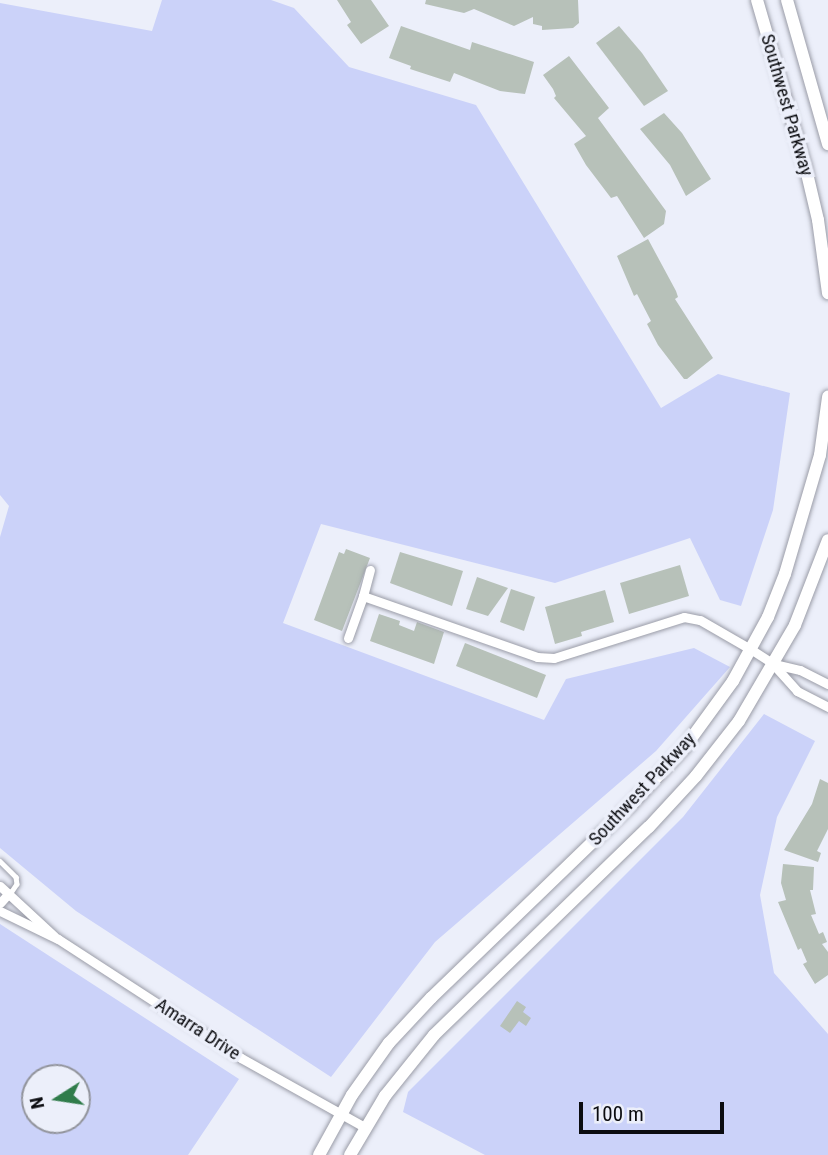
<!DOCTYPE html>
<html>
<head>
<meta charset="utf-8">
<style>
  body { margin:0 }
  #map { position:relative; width:828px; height:1155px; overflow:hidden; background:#eceffa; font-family:"Roboto Condensed",sans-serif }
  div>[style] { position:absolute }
  .green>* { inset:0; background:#cbd2f9 }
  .building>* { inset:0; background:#b7c1b9 }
  .roads { filter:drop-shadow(0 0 2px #9a9ca7) drop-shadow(0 0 2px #9a9ca7) }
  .lane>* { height:4.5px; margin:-2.25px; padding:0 2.25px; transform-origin:2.25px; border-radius:2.25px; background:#fff }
  .street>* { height:9px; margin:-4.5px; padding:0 4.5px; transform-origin:4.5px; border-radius:4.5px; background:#fff }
  .secondary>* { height:12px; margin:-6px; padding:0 6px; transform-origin:6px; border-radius:6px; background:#fff }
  span { translate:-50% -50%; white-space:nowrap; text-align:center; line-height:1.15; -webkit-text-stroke:7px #eceffa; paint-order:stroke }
  .street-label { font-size:19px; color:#0b0c10 }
  .north { position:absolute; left:21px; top:1064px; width:70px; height:70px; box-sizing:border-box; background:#eceffa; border:2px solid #92949c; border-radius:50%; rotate:258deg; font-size:19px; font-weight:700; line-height:28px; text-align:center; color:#0b0c10 }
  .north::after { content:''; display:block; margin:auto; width:24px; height:32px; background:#307c4b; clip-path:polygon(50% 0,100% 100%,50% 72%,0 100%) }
  .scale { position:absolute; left:579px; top:1102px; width:145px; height:32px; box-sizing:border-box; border:4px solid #0b0c10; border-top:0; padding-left:9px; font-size:21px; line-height:24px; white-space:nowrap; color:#0b0c10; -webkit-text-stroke:5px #eceffa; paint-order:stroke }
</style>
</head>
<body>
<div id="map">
  <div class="green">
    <i style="clip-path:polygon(162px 0,271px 0,294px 8px,349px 67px,476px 105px,661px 408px,718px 374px,790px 393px,773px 510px,741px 606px,720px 600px,690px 538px,555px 583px,321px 524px,283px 623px,544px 720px,566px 679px,694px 648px,730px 667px,656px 751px,435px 942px,331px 1077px,76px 911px,0 848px,0 537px,9px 506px,0 495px,0 3px,152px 31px)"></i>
    <i style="clip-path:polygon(764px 714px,815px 741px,777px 817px,760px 895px,774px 973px,828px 1034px,828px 1155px,485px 1155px,403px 1112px,408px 1092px,683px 817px)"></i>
    <i style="clip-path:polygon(evenodd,0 924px,239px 1079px,188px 1155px,0 1155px,0 924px,35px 1078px,77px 1078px,77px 1120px,35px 1120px,35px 1078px)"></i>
  </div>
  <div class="building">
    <i style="clip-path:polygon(337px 0,371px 0,389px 26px,361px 44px,347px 25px,351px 22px)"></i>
    <i style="clip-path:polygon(426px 0,578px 0,579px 23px,573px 28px,542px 30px,542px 26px,533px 24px,533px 17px,514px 26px,474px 9px,464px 13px,425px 4px)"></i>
    <i style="clip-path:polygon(401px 26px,470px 50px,472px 42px,534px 62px,525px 94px,500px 91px,454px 73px,450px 82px,410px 69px,411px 66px,389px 58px)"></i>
    <i style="clip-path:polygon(619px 26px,642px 53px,668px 91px,644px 106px,596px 43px)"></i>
    <i style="clip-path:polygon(569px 56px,609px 108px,598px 118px,666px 211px,664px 224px,644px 238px,617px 196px,611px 198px,586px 165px,574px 144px,586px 136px,554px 98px,556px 96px,553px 89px,543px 75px)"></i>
    <i style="clip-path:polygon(664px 113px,682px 133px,711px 179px,686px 196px,670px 165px,640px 129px)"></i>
    <i style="clip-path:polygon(648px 239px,676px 291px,678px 297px,675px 299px,713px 358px,687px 379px,684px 379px,658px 345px,647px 324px,651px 321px,637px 294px,634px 296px,617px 256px)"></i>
    <i style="clip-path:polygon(346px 549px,370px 558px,342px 631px,314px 620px,339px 552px,344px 554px)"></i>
    <i style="clip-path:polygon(400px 552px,463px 571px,452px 606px,390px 583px)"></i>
    <i style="clip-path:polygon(680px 565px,689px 596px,629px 614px,620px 583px)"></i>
    <i style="clip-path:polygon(477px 577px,508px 588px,488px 616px,466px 609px)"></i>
    <i style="clip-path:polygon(511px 589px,535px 597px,524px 631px,500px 622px)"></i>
    <i style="clip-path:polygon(605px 590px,614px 622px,581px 632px,582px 636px,555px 644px,545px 607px)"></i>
    <i style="clip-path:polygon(379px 614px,400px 621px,399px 625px,414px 631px,417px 622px,444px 632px,434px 664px,370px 641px)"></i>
    <i style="clip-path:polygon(465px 643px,546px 675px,537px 698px,456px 666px)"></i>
    <i style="clip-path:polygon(820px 779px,828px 783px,828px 829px,817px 851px,821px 853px,818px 862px,784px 850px,812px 804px)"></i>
    <i style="clip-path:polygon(783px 864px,814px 867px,813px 890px,810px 890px,816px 914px,811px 915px,819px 934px,823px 932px,827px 942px,822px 944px,828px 952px,828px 975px,815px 984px,803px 964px,807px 962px,801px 948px,798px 950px,778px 902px,786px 900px,781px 883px)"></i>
    <i style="clip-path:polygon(517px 1001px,526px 1007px,523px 1012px,531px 1018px,526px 1026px,519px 1021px,510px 1033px,500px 1026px)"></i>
  </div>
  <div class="roads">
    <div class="lane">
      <i style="left:0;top:861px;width:23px;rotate:45deg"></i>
      <i style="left:16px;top:877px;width:7px;rotate:82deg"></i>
      <i style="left:17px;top:884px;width:11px;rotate:124deg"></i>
    </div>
    <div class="street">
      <i style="left:363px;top:596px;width:27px;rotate:-75deg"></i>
      <i style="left:348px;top:638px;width:45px;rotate:-70.3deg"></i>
      <i style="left:363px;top:596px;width:184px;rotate:19.3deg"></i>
      <i style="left:537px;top:657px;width:17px;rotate:3deg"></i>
      <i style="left:554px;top:658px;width:136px;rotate:-17.5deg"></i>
      <i style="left:684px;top:617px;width:16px;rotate:11deg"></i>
      <i style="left:700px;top:620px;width:60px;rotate:30deg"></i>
      <i style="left:752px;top:650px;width:24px;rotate:33deg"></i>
      <i style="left:772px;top:663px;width:38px;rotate:48deg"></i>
      <i style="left:797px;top:691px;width:35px;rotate:27deg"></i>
      <i style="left:774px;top:664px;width:27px;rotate:13deg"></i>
      <i style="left:800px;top:670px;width:31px;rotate:27deg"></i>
      <i style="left:0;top:886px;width:74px;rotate:42.8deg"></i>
      <i style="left:0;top:903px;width:13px;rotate:-48deg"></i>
      <i style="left:0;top:911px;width:64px;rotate:25.8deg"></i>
      <i style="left:58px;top:939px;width:218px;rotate:33deg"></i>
      <i style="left:241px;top:1058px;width:143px;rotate:29.2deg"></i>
    </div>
    <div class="secondary">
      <i style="left:757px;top:0;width:172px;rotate:73.8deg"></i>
      <i style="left:805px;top:165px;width:57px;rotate:76.7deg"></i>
      <i style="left:818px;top:220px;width:74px;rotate:82.2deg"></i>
      <i style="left:787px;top:0;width:150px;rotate:74.1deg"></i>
      <i style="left:319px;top:1155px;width:68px;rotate:-61.2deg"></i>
      <i style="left:352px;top:1095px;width:64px;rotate:-54.6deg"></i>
      <i style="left:389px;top:1043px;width:62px;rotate:-47deg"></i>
      <i style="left:431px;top:998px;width:277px;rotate:-44deg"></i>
      <i style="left:630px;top:806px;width:81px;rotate:-47deg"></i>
      <i style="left:685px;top:747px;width:82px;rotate:-54deg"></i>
      <i style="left:733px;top:681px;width:73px;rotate:-61.3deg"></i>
      <i style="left:768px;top:617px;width:46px;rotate:-68.4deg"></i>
      <i style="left:785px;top:574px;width:124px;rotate:-73.6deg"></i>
      <i style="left:820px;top:455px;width:59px;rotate:-82.1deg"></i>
      <i style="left:350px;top:1155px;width:69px;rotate:-59.3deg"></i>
      <i style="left:385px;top:1096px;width:78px;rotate:-51.2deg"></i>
      <i style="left:434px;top:1035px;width:299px;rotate:-44.1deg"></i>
      <i style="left:649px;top:827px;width:69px;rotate:-47.3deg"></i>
      <i style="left:696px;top:776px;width:70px;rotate:-52deg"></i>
      <i style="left:739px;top:721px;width:111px;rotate:-59.7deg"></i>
      <i style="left:795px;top:625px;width:91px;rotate:-68.8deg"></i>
    </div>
  </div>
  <div class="street-label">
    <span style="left:787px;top:105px;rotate:74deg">Southwest Parkway</span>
    <span style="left:642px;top:789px;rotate:-47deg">Southwest Parkway</span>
    <span style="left:198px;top:1029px;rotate:33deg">Amarra Drive</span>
  </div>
  <div class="north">N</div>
  <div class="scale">100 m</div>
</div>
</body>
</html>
